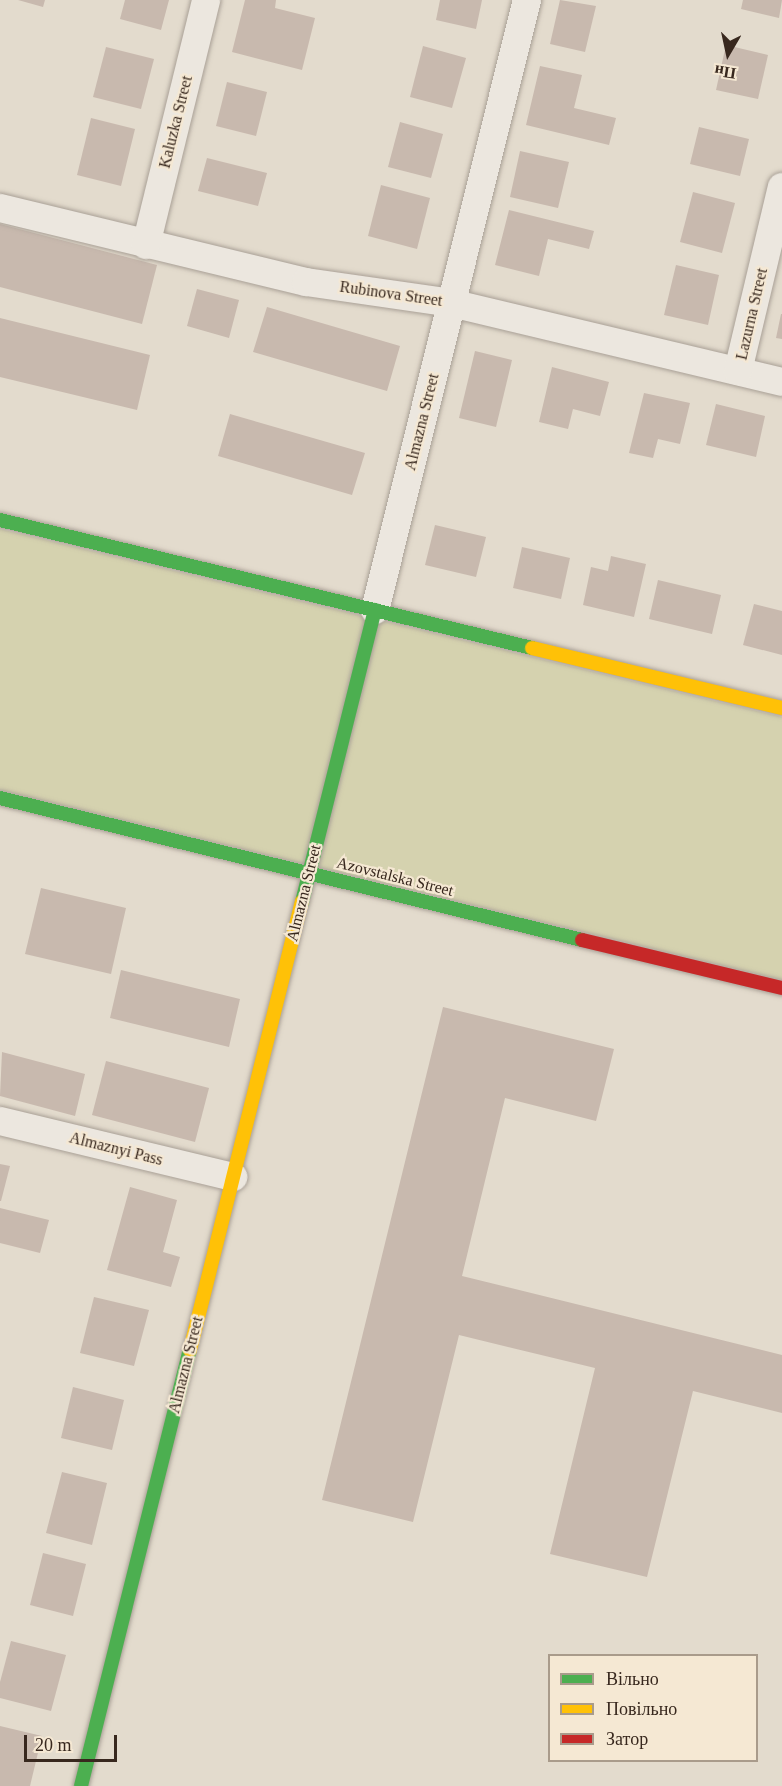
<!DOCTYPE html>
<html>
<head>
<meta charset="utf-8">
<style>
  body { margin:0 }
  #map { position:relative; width:782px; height:1786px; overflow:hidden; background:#e3dbcd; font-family:Georgia,serif }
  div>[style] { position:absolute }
  .green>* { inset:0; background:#d5d2af }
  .building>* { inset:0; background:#c8b9ae }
  .roads { filter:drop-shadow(0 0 2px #a9a096) drop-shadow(0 0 2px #a9a096) }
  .street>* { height:28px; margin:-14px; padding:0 14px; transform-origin:14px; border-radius:14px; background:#ece7df }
  .fast>* { height:14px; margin:-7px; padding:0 7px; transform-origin:7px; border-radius:7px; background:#4caf50 }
  .slow>* { height:14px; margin:-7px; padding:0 7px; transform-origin:7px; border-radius:7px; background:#ffc107 }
  .jam>* { height:14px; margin:-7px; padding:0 7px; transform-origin:7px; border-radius:7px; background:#c62828 }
  span { translate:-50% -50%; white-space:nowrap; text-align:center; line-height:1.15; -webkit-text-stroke:4.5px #f5e8d3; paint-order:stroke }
  .street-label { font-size:16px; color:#38281e }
  .legend { position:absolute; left:548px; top:1654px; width:210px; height:108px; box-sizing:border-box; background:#f5e8d3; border:2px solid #a99b8b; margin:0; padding:8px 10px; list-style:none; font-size:18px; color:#38281e }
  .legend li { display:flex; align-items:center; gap:12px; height:30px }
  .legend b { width:30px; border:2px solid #a99b8b }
  .north { position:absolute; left:698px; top:24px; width:60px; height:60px; -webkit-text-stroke:4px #f5e8d3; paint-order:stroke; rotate:189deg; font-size:16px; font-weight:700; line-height:24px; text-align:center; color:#38281e }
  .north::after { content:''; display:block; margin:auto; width:21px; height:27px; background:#38281e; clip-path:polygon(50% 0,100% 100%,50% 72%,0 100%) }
  .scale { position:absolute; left:24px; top:1735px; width:93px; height:27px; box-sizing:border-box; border:3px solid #38281e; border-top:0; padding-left:8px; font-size:18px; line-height:21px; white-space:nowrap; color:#38281e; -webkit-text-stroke:4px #f5e8d3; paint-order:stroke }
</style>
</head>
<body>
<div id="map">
  <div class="green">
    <i style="clip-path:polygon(0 529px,782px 717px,782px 980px,0 790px)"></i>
  </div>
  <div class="building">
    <i style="clip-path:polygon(18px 0,45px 0,43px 7px)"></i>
    <i style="clip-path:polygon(125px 0,169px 0,161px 30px,120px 19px)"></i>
    <i style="clip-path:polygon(245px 0,276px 0,275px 8px,315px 18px,302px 70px,232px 52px)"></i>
    <i style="clip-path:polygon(440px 0,482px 0,476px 29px,436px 20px)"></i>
    <i style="clip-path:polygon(560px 0,596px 6px,585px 52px,550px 44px)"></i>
    <i style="clip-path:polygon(743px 0,782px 0,779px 18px,741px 9px)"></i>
    <i style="clip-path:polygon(726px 45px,768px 55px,758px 99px,716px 90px)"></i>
    <i style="clip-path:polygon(423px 46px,466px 58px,452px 108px,410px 97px)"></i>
    <i style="clip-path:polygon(106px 47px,154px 59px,141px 109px,93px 97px)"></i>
    <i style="clip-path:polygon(540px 66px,582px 75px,574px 108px,616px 118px,609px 145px,526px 125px)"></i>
    <i style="clip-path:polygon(227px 82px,267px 92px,256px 136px,216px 126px)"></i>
    <i style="clip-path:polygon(91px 118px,135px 129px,121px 186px,77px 175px)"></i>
    <i style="clip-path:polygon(400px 122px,443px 134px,431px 178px,388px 167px)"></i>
    <i style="clip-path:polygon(699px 127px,749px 139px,740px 176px,690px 164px)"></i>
    <i style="clip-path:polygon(520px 151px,569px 162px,558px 208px,510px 197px)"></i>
    <i style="clip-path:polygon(207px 158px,267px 173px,258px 206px,198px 191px)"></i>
    <i style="clip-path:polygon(381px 185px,430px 198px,417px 249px,368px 236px)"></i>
    <i style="clip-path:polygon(693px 192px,735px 203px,722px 253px,680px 242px)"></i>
    <i style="clip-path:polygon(509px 210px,594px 231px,589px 249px,548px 239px,539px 276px,495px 265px)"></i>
    <i style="clip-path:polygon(0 224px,157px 265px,142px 324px,0 287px)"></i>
    <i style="clip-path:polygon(676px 265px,719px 275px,708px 325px,664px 315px)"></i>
    <i style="clip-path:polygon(197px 289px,239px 300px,229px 338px,187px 326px)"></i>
    <i style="clip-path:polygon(267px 307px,400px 346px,387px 391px,253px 352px)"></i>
    <i style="clip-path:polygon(781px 314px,782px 314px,782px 339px,776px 338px)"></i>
    <i style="clip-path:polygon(0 318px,150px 355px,137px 410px,0 377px)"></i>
    <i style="clip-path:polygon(475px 351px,512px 360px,496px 427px,459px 418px)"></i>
    <i style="clip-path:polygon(552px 367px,609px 382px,600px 416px,573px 409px,568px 429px,539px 422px)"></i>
    <i style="clip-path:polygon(644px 393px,690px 403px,680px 444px,658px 439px,653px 458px,629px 453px)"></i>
    <i style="clip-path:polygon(716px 404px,765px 416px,756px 457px,706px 445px)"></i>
    <i style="clip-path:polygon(230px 414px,365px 453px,352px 495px,218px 456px)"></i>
    <i style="clip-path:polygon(435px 525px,486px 537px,476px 577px,425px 565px)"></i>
    <i style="clip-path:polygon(522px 547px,570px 558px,561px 599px,513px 588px)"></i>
    <i style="clip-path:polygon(611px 556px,646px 564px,634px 617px,583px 605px,591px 567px,608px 571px)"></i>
    <i style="clip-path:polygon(658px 580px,721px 595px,712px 634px,649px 619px)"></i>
    <i style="clip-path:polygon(754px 604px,782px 611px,782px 655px,743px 645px)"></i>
    <i style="clip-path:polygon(41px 888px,126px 908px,111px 974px,25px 954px)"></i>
    <i style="clip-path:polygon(121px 970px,240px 999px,229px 1047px,110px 1018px)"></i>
    <i style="clip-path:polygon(443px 1007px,614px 1049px,596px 1121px,505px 1098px,462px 1276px,782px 1355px,782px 1413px,693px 1391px,647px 1577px,550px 1554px,595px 1368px,459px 1335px,413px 1522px,322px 1500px)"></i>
    <i style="clip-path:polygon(2px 1052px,85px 1074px,75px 1116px,0 1096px)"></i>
    <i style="clip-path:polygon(106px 1061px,209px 1088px,195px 1142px,92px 1115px)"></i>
    <i style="clip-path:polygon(0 1164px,10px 1166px,1px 1201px,0 1201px)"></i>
    <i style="clip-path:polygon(130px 1187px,177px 1200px,163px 1252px,180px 1257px,171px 1287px,107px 1270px)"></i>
    <i style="clip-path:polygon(0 1208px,49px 1220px,40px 1253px,0 1243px)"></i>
    <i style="clip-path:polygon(94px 1297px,149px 1310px,134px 1366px,80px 1353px)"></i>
    <i style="clip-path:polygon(73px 1387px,124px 1400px,112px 1450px,61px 1438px)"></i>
    <i style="clip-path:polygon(62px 1472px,107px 1483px,92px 1545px,46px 1533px)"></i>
    <i style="clip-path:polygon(43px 1553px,86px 1564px,73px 1616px,30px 1605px)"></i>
    <i style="clip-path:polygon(11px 1641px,66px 1655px,51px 1711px,0 1698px,0 1682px)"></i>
    <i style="clip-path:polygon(0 1726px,42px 1736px,30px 1786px,0 1786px)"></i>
  </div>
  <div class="roads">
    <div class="street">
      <i style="left:0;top:208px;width:315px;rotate:13.6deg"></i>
      <i style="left:306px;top:282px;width:147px;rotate:8.2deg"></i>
      <i style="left:451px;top:303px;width:340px;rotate:13.4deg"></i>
      <i style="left:146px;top:245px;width:252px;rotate:-76.2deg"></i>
      <i style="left:738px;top:371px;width:189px;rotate:-76.6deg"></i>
      <i style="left:375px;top:610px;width:629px;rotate:-76.01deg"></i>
      <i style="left:0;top:1121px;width:240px;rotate:13.5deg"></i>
    </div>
    <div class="fast">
      <i style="left:0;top:520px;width:547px;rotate:13.53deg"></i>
      <i style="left:0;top:798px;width:599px;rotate:13.71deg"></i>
      <i style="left:302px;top:902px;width:301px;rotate:-76deg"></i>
      <i style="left:81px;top:1786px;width:449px;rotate:-76deg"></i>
    </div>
    <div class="slow">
      <i style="left:532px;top:648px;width:257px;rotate:13.5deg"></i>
      <i style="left:190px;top:1350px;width:462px;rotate:-76deg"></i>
    </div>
    <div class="jam">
      <i style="left:582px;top:940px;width:206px;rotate:13.5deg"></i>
    </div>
  </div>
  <div class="street-label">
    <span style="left:176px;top:122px;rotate:-76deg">Kaluzka Street</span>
    <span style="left:391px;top:294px;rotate:8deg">Rubinova Street</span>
    <span style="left:752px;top:314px;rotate:-77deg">Lazurna Street</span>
    <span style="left:422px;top:422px;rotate:-76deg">Almazna Street</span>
    <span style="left:395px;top:877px;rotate:14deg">Azovstalska Street</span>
    <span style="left:304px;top:893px;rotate:-76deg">Almazna Street</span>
    <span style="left:116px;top:1149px;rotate:14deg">Almaznyi Pass</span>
    <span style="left:186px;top:1365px;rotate:-76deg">Almazna Street</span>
  </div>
  <ul class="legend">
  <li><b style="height:8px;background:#4caf50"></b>Вільно</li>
  <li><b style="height:8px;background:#ffc107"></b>Повільно</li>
  <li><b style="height:8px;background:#c62828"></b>Затор</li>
  </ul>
  <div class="north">Пн</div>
  <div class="scale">20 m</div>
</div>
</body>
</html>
